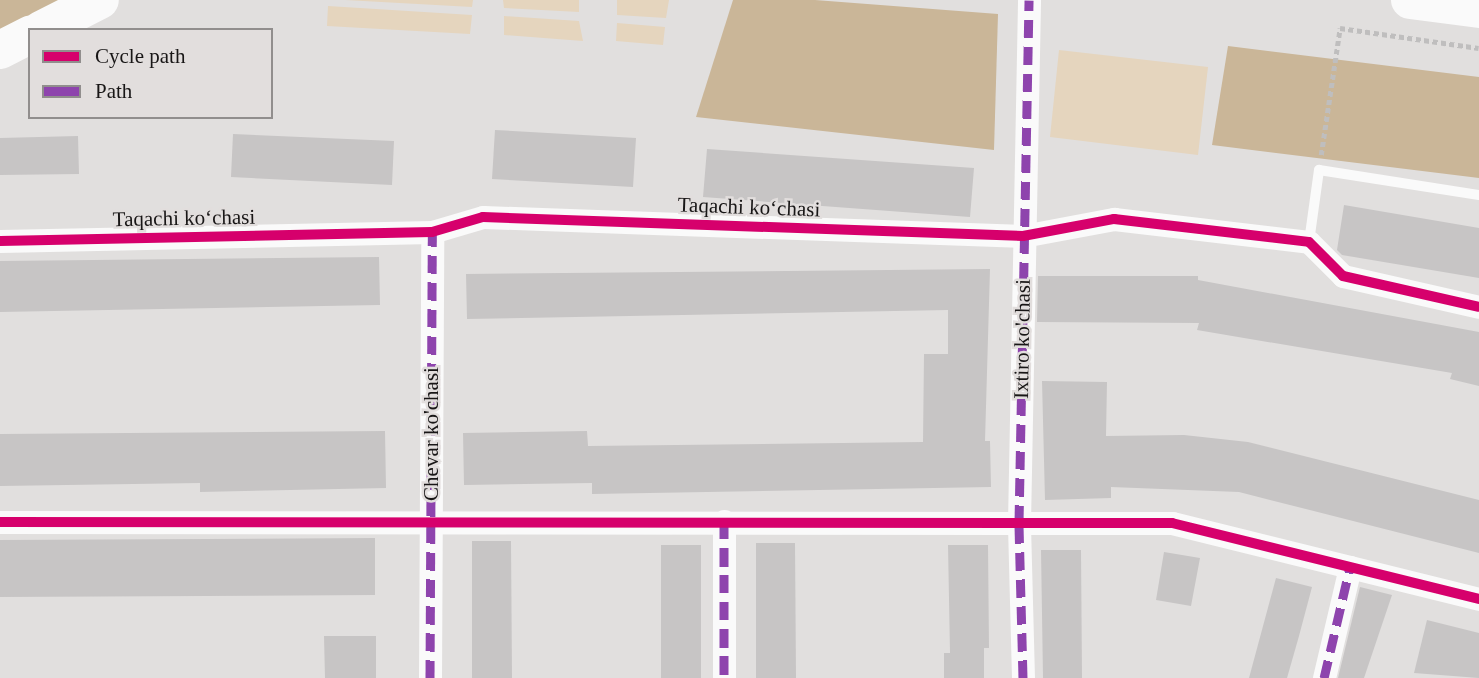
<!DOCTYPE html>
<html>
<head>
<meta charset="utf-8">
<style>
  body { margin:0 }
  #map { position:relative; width:1479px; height:678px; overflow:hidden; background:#e1dfde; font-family:Georgia,serif }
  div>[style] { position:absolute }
  .green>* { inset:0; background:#e5d5be }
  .forest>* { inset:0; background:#cab698 }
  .building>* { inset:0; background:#c7c5c5 }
  .path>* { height:4.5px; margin-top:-2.25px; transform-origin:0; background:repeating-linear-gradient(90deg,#bfbebe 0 5px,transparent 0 8.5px) }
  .lane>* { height:10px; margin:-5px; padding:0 5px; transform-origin:5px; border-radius:5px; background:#fafafa }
  .street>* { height:23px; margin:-11.5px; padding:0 11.5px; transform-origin:11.5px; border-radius:11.5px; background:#fafafa }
  .highway>* { height:38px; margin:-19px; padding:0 19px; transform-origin:19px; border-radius:19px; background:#fafafa }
  .quiet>* { height:9px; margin-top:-4.5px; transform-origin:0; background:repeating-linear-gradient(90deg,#8e44ad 0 18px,transparent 0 27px) }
  .cycleway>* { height:10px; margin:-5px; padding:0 5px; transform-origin:5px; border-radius:5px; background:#d6006c }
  span { translate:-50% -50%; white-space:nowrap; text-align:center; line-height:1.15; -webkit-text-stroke:5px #e2dedd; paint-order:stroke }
  .street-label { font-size:21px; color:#181616 }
  .legend { position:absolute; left:28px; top:28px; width:245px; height:91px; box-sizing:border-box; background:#e2dedd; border:2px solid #918e8d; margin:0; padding:9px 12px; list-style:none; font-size:21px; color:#181616 }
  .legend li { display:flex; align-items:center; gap:14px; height:35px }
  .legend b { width:35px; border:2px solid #918e8d }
</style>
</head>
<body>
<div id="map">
  <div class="green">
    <i style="clip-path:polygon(345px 0,473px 0,472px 7px)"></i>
    <i style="clip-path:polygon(503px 0,579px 0,579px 12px,504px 8px)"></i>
    <i style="clip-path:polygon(617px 0,669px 0,666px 18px,617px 15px)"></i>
    <i style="clip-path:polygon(328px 6px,472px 15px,470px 34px,327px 26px)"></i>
    <i style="clip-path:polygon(504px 16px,579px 21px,583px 41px,504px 35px)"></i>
    <i style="clip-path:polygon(617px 23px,665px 27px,663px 45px,616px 41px)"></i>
    <i style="clip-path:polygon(1059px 50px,1208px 67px,1198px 155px,1050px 137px)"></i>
  </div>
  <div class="forest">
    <i style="clip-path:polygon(0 0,66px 0,0 30px)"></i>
    <i style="clip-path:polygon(733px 0,815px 0,998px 14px,994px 150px,696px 117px)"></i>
    <i style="clip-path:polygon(1228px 46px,1479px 77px,1479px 178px,1212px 145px)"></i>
  </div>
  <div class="building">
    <i style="clip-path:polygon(495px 130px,636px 138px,633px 187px,492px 179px)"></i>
    <i style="clip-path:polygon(233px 134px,394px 141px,392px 185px,231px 177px)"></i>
    <i style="clip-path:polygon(78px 136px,79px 174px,0 175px,0 138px)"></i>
    <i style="clip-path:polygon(707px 149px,974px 168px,970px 217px,703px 197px)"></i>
    <i style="clip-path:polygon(1344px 205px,1479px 228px,1479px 278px,1342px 255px,1337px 250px)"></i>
    <i style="clip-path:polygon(379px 257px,380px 305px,0 312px,0 261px)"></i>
    <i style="clip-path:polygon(990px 269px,985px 441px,990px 441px,991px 487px,592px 494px,592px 483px,464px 485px,463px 433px,587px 431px,588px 446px,923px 442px,924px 354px,948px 354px,948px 310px,467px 319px,466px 274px)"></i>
    <i style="clip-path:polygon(1038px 276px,1198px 276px,1198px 280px,1479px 332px,1479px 386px,1450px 379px,1452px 373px,1197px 330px,1199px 323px,1037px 322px)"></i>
    <i style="clip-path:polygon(1042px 381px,1107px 382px,1106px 436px,1184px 435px,1248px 442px,1479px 500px,1479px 553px,1239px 492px,1111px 487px,1111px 498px,1045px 500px)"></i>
    <i style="clip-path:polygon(385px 431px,386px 488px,200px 492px,200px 483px,0 486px,0 434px)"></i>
    <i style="clip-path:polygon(375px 538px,375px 595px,0 597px,0 540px)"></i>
    <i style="clip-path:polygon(472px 541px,511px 541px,512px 678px,472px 678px)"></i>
    <i style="clip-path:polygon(756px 543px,795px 543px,796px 678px,756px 678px)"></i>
    <i style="clip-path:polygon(661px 545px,701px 545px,701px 678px,661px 678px)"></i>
    <i style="clip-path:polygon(948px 545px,988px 545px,989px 648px,984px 648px,984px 678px,944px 678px,944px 653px,950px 653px)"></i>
    <i style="clip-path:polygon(1041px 550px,1081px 550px,1082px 678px,1043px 678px)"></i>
    <i style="clip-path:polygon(1164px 552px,1200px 558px,1191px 606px,1156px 600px)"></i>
    <i style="clip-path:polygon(1276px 578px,1312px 587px,1299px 636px,1287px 678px,1249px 678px)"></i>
    <i style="clip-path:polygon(1360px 587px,1392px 595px,1364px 678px,1338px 678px)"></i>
    <i style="clip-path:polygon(1427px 620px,1479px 633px,1479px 678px,1414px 673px)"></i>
    <i style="clip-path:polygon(324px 636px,376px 636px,376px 678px,325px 678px)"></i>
  </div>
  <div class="path">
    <i style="left:1321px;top:155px;width:128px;rotate:-81.5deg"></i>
    <i style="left:1340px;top:28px;width:140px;rotate:8.2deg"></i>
  </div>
  <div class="lane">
    <i style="left:1309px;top:242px;width:73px;rotate:-82.1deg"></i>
    <i style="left:1319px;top:170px;width:162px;rotate:8.9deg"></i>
  </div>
  <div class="street">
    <i style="left:0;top:241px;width:432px;rotate:-1.2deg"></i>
    <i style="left:432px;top:232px;width:53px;rotate:-16.4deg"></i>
    <i style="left:483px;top:217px;width:540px;rotate:2.02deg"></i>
    <i style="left:1023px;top:236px;width:93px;rotate:-10.6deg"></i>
    <i style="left:1114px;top:219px;width:196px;rotate:6.7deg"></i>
    <i style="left:1309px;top:242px;width:48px;rotate:45deg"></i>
    <i style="left:1343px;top:276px;width:139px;rotate:12.8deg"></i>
    <i style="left:724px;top:521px;width:157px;rotate:90deg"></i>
    <i style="left:0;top:522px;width:1172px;rotate:0.05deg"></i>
    <i style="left:1172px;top:523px;width:316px;rotate:13.9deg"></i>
    <i style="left:430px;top:678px;width:446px;rotate:-89.7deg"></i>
    <i style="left:1023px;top:678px;width:155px;rotate:-91.5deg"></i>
    <i style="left:1019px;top:523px;width:523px;rotate:-88.9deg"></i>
    <i style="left:1324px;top:678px;width:114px;rotate:-76.8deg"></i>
  </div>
  <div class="highway">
    <i style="left:1410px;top:0;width:70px;rotate:7.4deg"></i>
    <i style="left:41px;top:30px;width:66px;rotate:-27deg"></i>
    <i style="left:0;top:50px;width:34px;rotate:-27deg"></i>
  </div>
  <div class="quiet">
    <i style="left:724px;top:521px;width:157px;rotate:90deg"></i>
    <i style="left:430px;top:678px;width:446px;rotate:-89.7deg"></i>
    <i style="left:1023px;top:678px;width:155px;rotate:-91.5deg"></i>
    <i style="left:1019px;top:523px;width:523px;rotate:-88.9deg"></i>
    <i style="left:1324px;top:678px;width:114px;rotate:-76.8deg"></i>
  </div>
  <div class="cycleway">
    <i style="left:0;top:241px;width:432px;rotate:-1.2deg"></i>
    <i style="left:432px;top:232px;width:53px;rotate:-16.4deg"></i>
    <i style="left:483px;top:217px;width:540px;rotate:2.02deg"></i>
    <i style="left:1023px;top:236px;width:93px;rotate:-10.6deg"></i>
    <i style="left:1114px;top:219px;width:196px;rotate:6.7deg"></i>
    <i style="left:1309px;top:242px;width:48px;rotate:45deg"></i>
    <i style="left:1343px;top:276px;width:139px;rotate:12.8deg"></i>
    <i style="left:0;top:522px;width:1172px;rotate:0.05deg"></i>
    <i style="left:1172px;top:523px;width:316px;rotate:13.9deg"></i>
  </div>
  <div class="street-label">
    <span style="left:749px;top:207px;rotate:2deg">Taqachi koʻchasi</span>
    <span style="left:184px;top:218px;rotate:-1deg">Taqachi koʻchasi</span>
    <span style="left:1022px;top:339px;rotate:-89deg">Ixtiro ko'chasi</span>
    <span style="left:431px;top:434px;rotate:-90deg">Chevar ko'chasi</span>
  </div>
  <ul class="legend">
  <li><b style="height:9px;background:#d6006c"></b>Cycle path</li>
  <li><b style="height:9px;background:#8e44ad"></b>Path</li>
  </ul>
</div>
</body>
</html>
